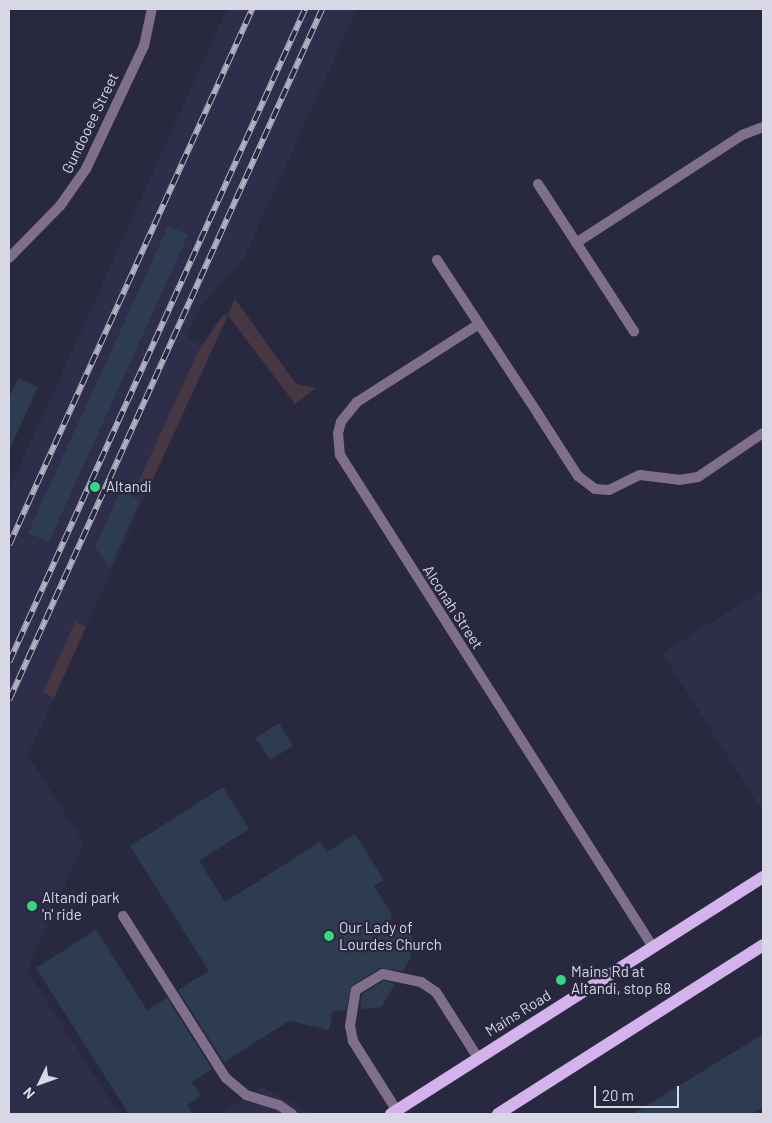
<!DOCTYPE html>
<html>
<head>
<meta charset="utf-8">
<style>
  body { margin:0 }
  #map { position:relative; width:772px; height:1123px; overflow:hidden; background:#28283e; font-family:Barlow,sans-serif }
  div>[style] { position:absolute }
  .built>* { inset:0; background:#2e2d4a }
  .green>* { inset:0; background:#473743 }
  .building>* { inset:0; background:#2e3c51 }
  .lane>* { height:10px; margin:-5px; padding:0 5px; transform-origin:5px; border-radius:5px; background:#7f6f8b }
  .street>* { height:10px; margin:-5px; padding:0 5px; transform-origin:5px; border-radius:5px; background:#7f6f8b }
  .primary>* { height:12px; margin:-6px; padding:0 6px; transform-origin:6px; border-radius:6px; background:#d4b3ed }
  .rail>* { height:5.5px; margin-top:-2.75px; transform-origin:0; background:repeating-linear-gradient(90deg,#28283e 0 11px,#b0b0c0 0 22px); box-sizing:border-box; border-block:1px solid #b0b0c0 }
  .dots>* { width:14px; height:14px; translate:-50% -50%; box-sizing:border-box; border:2px solid #28283e; border-radius:50% }
  span { translate:-50% -50%; white-space:nowrap; text-align:center; line-height:1.15; -webkit-text-stroke:5px #28283e; paint-order:stroke }
  .street-label { font-size:15px; color:#d7d7e6 }
  .poi-label { font-size:15px; color:#d7d7e6 }
  .left { translate:0 -50%; text-align:left }
  .frame { position:absolute; inset:0; border:10px solid #d7d7e6; pointer-events:none }
  .north { position:absolute; left:15px; top:1058px; width:50px; height:50px; -webkit-text-stroke:4px #28283e; paint-order:stroke; rotate:228deg; font-size:14px; font-weight:700; line-height:20px; text-align:center; color:#d7d7e6 }
  .north::after { content:''; display:block; margin:auto; width:18px; height:22px; background:#d7d7e6; clip-path:polygon(50% 0,100% 100%,50% 72%,0 100%) }
  .scale { position:absolute; left:594px; top:1086px; width:85px; height:22px; box-sizing:border-box; border:2px solid #d7d7e6; border-top:0; padding-left:6px; font-size:15px; line-height:18px; white-space:nowrap; color:#d7d7e6; -webkit-text-stroke:4px #28283e; paint-order:stroke }
</style>
</head>
<body>
<div id="map">
  <div class="built">
    <i style="clip-path:polygon(227px 9px,357px 9px,243px 260px,200px 307px,187px 337px,202px 344px,223px 315px,145px 497px,28px 755px,84px 843px,27px 970px,119px 1114px,9px 1114px,9px 490px)"></i>
    <i style="clip-path:polygon(763px 590px,763px 812px,662px 653px)"></i>
    <i style="clip-path:polygon(262px 1087px,313px 1114px,219px 1114px)"></i>
  </div>
  <div class="green">
    <i style="clip-path:polygon(235px 299px,296px 384px,316px 388px,295px 404px,228px 315px,148px 490px,137px 485px,199px 350px,223px 315px,228px 314px)"></i>
    <i style="clip-path:polygon(75px 622px,86px 627px,54px 698px,43px 693px)"></i>
  </div>
  <div class="building">
    <i style="clip-path:polygon(168px 226px,188px 235px,49px 542px,28px 533px)"></i>
    <i style="clip-path:polygon(18px 378px,38px 387px,9px 451px,9px 398px)"></i>
    <i style="clip-path:polygon(120px 491px,140px 500px,110px 568px,95px 547px)"></i>
    <i style="clip-path:polygon(279px 723px,293px 746px,270px 760px,256px 738px)"></i>
    <i style="clip-path:polygon(223px 787px,249px 829px,199px 861px,225px 902px,320px 842px,327px 852px,355px 834px,384px 880px,374px 886px,392px 914px,390px 927px,409px 932px,414px 940px,410px 959px,403px 971px,380px 968px,351px 986px,346px 1010px,333px 1011px,329px 1030px,289px 1021px,224px 1062px,178px 990px,209px 971px,130px 846px)"></i>
    <i style="clip-path:polygon(96px 930px,147px 1010px,167px 998px,212px 1069px,192px 1082px,201px 1096px,187px 1105px,193px 1114px,129px 1114px,36px 968px)"></i>
    <i style="clip-path:polygon(384px 981px,395px 984px,381px 1007px,360px 1009px,362px 994px)"></i>
    <i style="clip-path:polygon(763px 1034px,763px 1107px,752px 1114px,633px 1114px)"></i>
  </div>
  <div class="lane">
    <i style="left:437px;top:260px;width:184px;rotate:56.7deg"></i>
    <i style="left:123px;top:916px;width:192px;rotate:57.6deg"></i>
    <i style="left:226px;top:1078px;width:26px;rotate:40deg"></i>
    <i style="left:246px;top:1095px;width:34px;rotate:17deg"></i>
    <i style="left:279px;top:1105px;width:16px;rotate:35deg"></i>
    <i style="left:397px;top:1111px;width:83px;rotate:-122.2deg"></i>
    <i style="left:353px;top:1041px;width:15px;rotate:-101deg"></i>
    <i style="left:350px;top:1026px;width:36px;rotate:-81deg"></i>
    <i style="left:356px;top:990px;width:31px;rotate:-31deg"></i>
    <i style="left:383px;top:974px;width:39px;rotate:12deg"></i>
    <i style="left:421px;top:982px;width:18px;rotate:34deg"></i>
    <i style="left:436px;top:992px;width:78px;rotate:57.5deg"></i>
  </div>
  <div class="street">
    <i style="left:538px;top:184px;width:176px;rotate:56.9deg"></i>
    <i style="left:576px;top:243px;width:198px;rotate:-33deg"></i>
    <i style="left:742px;top:135px;width:22px;rotate:-21deg"></i>
    <i style="left:9px;top:258px;width:73px;rotate:-45.6deg"></i>
    <i style="left:60px;top:206px;width:45px;rotate:-54.9deg"></i>
    <i style="left:86px;top:169px;width:136px;rotate:-64.8deg"></i>
    <i style="left:144px;top:46px;width:38px;rotate:-78deg"></i>
    <i style="left:479px;top:324px;width:145px;rotate:147.4deg"></i>
    <i style="left:357px;top:402px;width:26px;rotate:129deg"></i>
    <i style="left:341px;top:422px;width:11px;rotate:105deg"></i>
    <i style="left:338px;top:433px;width:22px;rotate:85deg"></i>
    <i style="left:340px;top:455px;width:583px;rotate:57.54deg"></i>
    <i style="left:538px;top:414px;width:74px;rotate:57.2deg"></i>
    <i style="left:578px;top:476px;width:21px;rotate:37deg"></i>
    <i style="left:595px;top:489px;width:14px;rotate:4deg"></i>
    <i style="left:609px;top:490px;width:34px;rotate:-26deg"></i>
    <i style="left:640px;top:475px;width:39px;rotate:7deg"></i>
    <i style="left:679px;top:480px;width:19px;rotate:-9deg"></i>
    <i style="left:698px;top:477px;width:78px;rotate:-34.1deg"></i>
  </div>
  <div class="primary">
    <i style="left:391px;top:1114px;width:441px;rotate:-32.5deg"></i>
    <i style="left:498px;top:1114px;width:314px;rotate:-32.5deg"></i>
  </div>
  <div class="rail">
    <i style="left:9px;top:545px;width:589px;rotate:-65.61deg"></i>
    <i style="left:9px;top:662px;width:717px;rotate:-65.62deg"></i>
    <i style="left:9px;top:700px;width:759px;rotate:-65.63deg"></i>
  </div>
  <div class="dots">
    <i style="left:95px;top:487px;background:#35d881"></i>
    <i style="left:32px;top:906px;background:#35d881"></i>
    <i style="left:329px;top:936px;background:#35d881"></i>
    <i style="left:561px;top:980px;background:#35d881"></i>
  </div>
  <div class="street-label">
    <span style="left:90px;top:123px;rotate:-64deg">Gundooee Street</span>
    <span style="left:453px;top:607px;rotate:57deg">Alconah Street</span>
    <span style="left:518px;top:1013px;rotate:-32deg">Mains Road</span>
  </div>
  <div class="poi-label">
    <span class="left" style="left:106px;top:487px">Altandi</span>
    <span class="left" style="left:42px;top:906px">Altandi park<br>'n' ride</span>
    <span class="left" style="left:339px;top:936px">Our Lady of<br>Lourdes Church</span>
    <span class="left" style="left:571px;top:980px">Mains Rd at<br>Altandi, stop 68</span>
  </div>
  <div class="frame"></div>
  <div class="north">N</div>
  <div class="scale">20 m</div>
</div>
</body>
</html>
